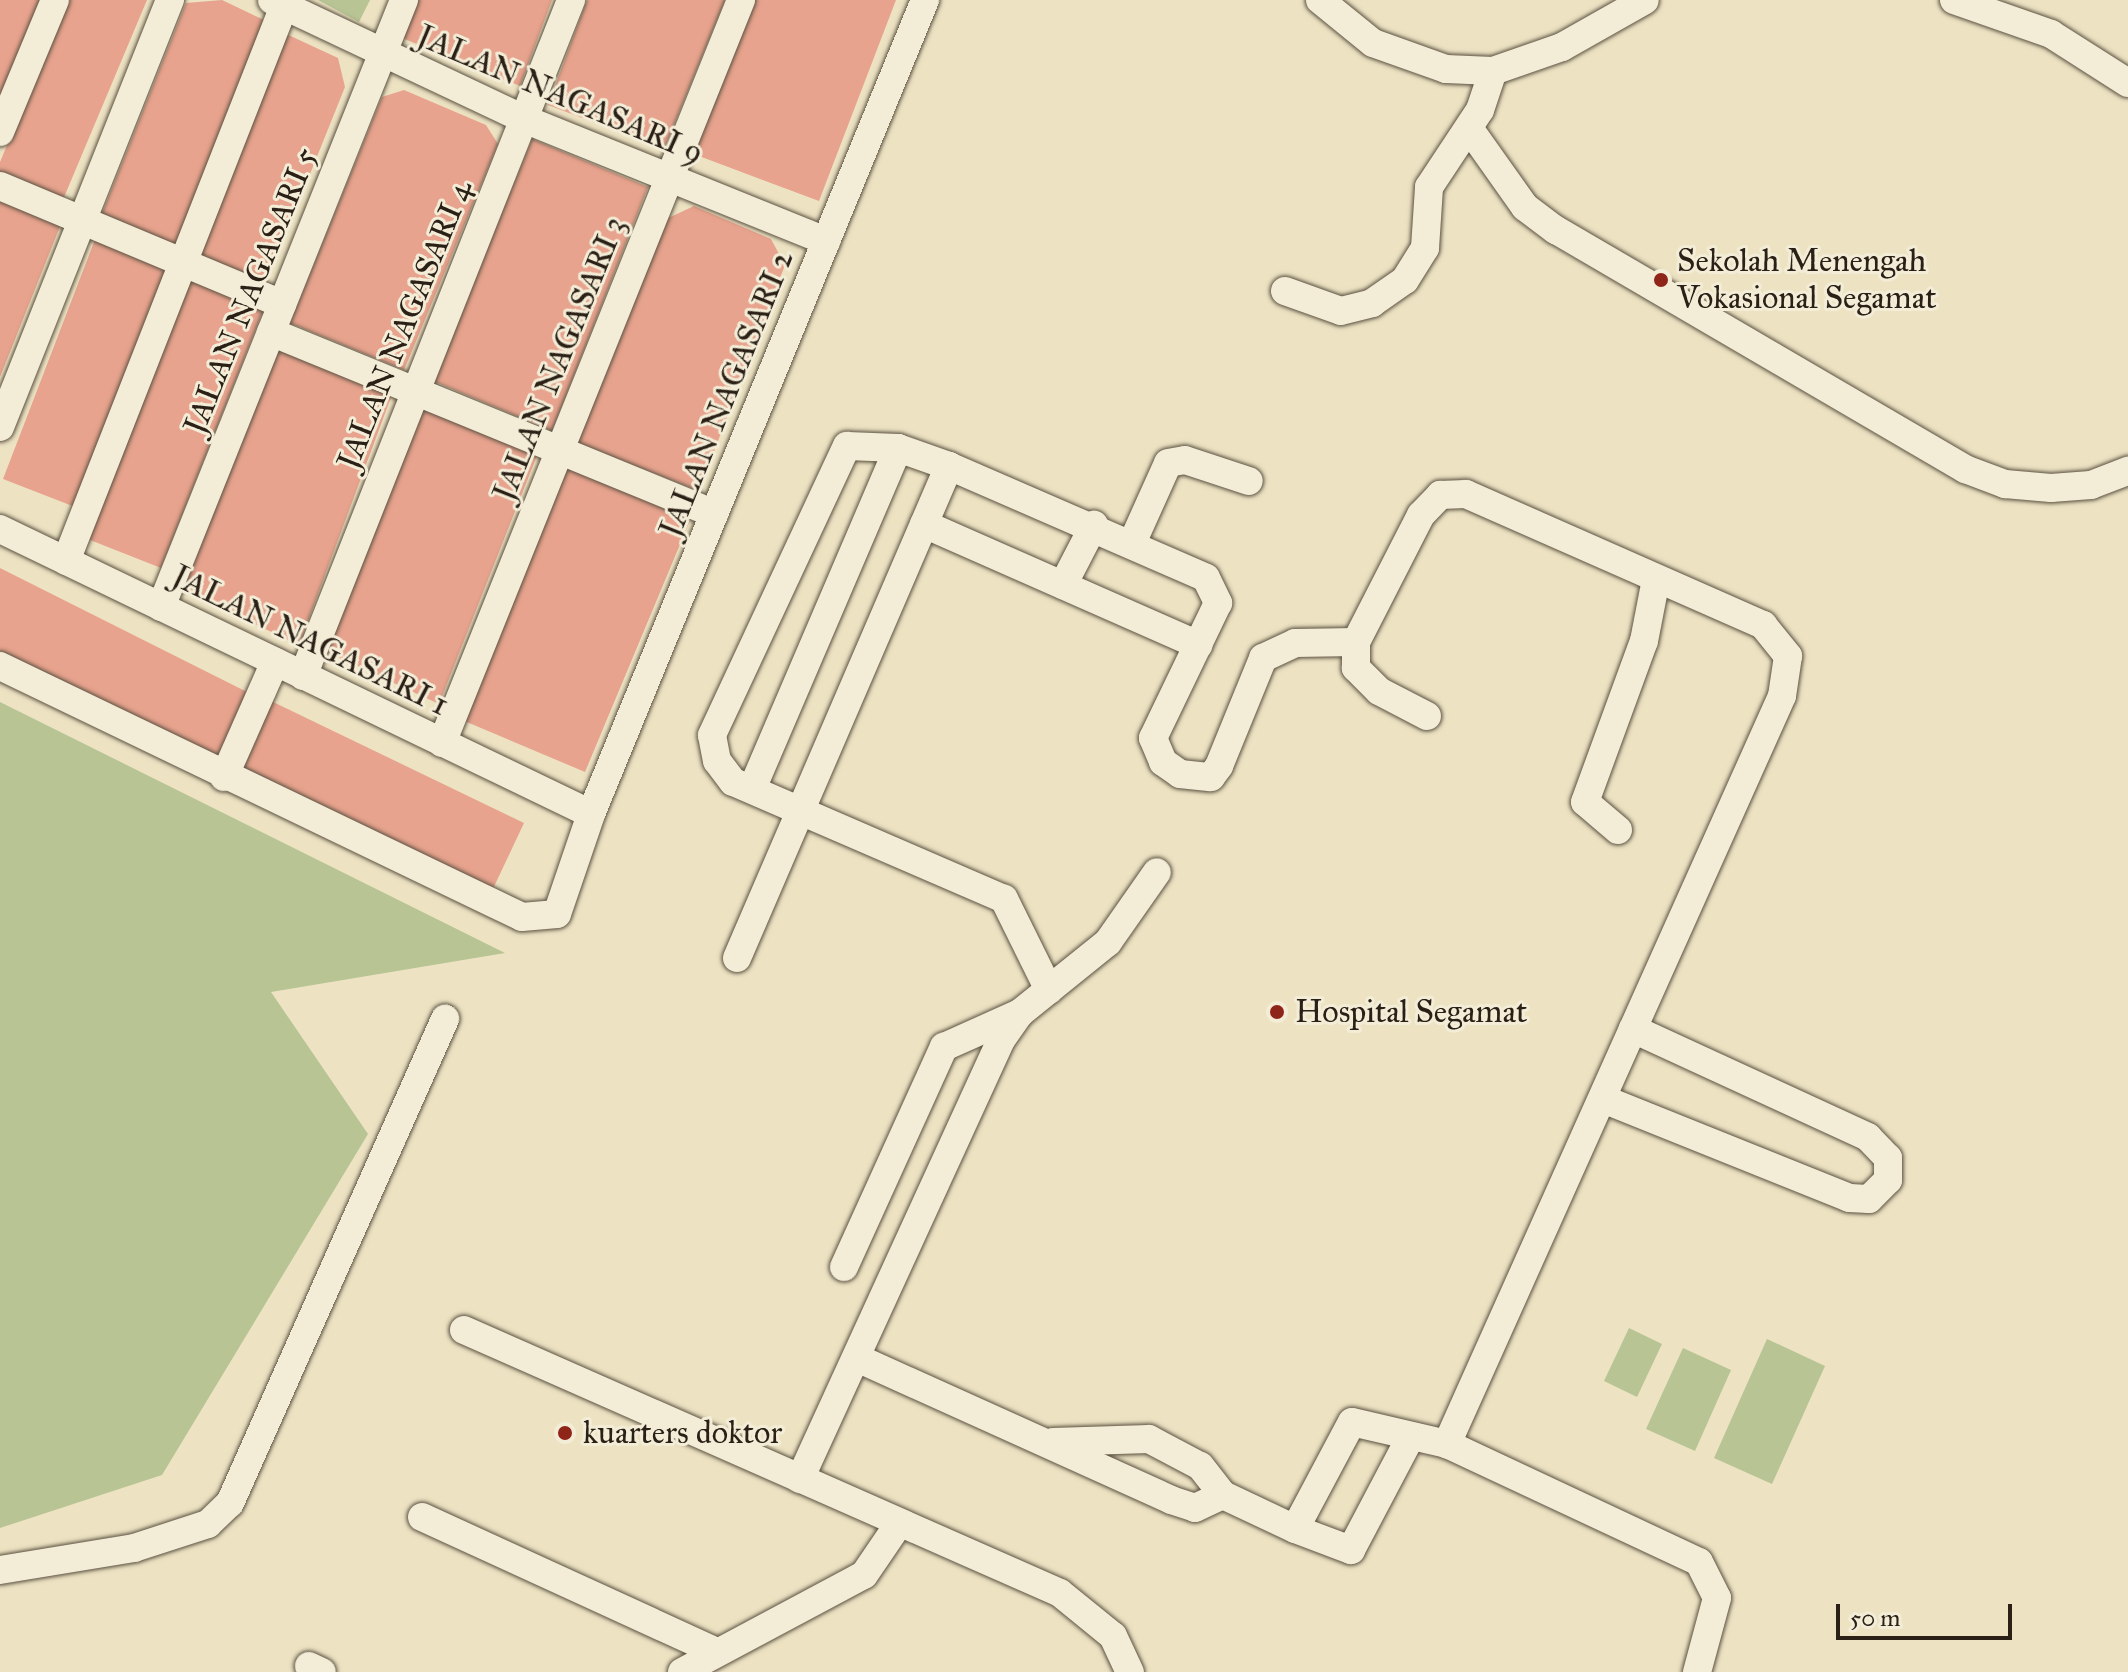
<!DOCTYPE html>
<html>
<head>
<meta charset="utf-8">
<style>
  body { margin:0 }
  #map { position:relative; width:2128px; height:1672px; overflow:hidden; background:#ede3c3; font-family:"IM FELL Great Primer",serif }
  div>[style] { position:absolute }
  .green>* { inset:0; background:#b8c494 }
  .building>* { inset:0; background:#e7a38d }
  .roads { filter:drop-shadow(0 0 2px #5b5141) drop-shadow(0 0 2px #5b5141) }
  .minor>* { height:28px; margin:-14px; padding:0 14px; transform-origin:14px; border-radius:14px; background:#f3edd8 }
  .dots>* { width:22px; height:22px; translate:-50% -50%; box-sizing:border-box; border:4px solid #f3edd8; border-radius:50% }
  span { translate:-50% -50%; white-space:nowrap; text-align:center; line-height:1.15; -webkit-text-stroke:6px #f3edd8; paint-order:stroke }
  .street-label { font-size:32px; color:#2a2016 }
  .poi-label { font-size:32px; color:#2a2016 }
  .left { translate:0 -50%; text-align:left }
  .scale { position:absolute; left:1836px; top:1604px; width:176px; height:36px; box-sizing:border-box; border:4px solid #2a2016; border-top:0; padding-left:10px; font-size:24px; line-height:28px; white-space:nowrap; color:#2a2016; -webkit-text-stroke:6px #f3edd8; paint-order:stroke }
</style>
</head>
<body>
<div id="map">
  <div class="green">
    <i style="clip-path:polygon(318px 0,370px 0,359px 22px)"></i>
    <i style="clip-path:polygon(0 702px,505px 953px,271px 992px,368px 1134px,162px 1475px,0 1528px)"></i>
    <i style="clip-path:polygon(1629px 1328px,1662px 1344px,1637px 1397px,1604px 1381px)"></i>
    <i style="clip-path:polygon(1767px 1339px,1825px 1366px,1772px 1484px,1714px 1458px)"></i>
    <i style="clip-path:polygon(1683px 1348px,1731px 1370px,1695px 1451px,1646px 1429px)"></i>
  </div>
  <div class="building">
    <i style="clip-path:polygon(0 0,47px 0,0 110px)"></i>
    <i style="clip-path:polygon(68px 0,147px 0,62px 202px,0 175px,0 162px)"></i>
    <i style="clip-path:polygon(222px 0,270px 23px,176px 248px,101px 216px,186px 3px)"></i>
    <i style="clip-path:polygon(417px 0,552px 0,520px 86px,402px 38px)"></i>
    <i style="clip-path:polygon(587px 0,725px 0,664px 149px,548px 105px)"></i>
    <i style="clip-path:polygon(754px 0,896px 0,819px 201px,691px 153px)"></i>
    <i style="clip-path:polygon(282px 32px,338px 58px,345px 87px,265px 286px,190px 255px)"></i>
    <i style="clip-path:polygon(404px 90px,486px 125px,498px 144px,404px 370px,290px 323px,382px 97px)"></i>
    <i style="clip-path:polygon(532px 139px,648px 187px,552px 431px,433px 381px)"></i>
    <i style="clip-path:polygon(0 199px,61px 224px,0 377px)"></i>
    <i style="clip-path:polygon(694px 206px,771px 239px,785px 265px,699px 491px,574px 442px,664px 220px)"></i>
    <i style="clip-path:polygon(96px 237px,169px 265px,75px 507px,3px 479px)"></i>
    <i style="clip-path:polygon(188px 277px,264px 308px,161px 568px,85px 538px)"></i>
    <i style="clip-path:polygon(266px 343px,393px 392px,299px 645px,180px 589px)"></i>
    <i style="clip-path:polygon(422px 405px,538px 453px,439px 704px,327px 652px)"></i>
    <i style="clip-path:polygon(568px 467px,691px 518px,585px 772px,462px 720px)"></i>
    <i style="clip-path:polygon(0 568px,253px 695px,220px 761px,0 651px)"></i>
    <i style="clip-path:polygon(269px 700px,524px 823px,490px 895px,234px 773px)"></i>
  </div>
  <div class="roads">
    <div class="minor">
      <i style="left:272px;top:0;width:279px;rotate:25.3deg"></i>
      <i style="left:524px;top:119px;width:326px;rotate:22deg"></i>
      <i style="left:1320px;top:0;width:68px;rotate:39.1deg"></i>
      <i style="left:1373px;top:43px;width:77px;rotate:19.6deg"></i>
      <i style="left:1446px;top:69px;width:47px;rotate:2.4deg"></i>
      <i style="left:1493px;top:71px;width:73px;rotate:-19.2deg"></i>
      <i style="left:1562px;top:47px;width:95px;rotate:-29.5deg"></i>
      <i style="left:1954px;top:0;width:103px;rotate:19.3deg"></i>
      <i style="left:2051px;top:34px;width:91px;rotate:32.5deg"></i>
      <i style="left:1469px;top:128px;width:97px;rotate:54.7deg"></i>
      <i style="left:1525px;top:207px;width:39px;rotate:37deg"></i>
      <i style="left:1556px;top:230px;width:474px;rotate:30.3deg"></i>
      <i style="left:1965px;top:469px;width:43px;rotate:20.6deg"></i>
      <i style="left:2005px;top:484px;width:46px;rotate:5deg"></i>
      <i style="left:2051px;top:488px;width:40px;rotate:-4.3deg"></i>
      <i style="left:2091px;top:485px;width:40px;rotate:-21deg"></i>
      <i style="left:0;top:132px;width:143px;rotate:-67.4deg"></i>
      <i style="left:0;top:186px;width:306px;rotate:22.7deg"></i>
      <i style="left:1285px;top:291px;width:59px;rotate:19.7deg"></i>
      <i style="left:1341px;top:311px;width:32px;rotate:-14deg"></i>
      <i style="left:1372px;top:303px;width:40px;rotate:-34.9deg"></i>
      <i style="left:1405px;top:280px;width:38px;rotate:-58deg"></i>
      <i style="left:1425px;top:248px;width:61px;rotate:-86.2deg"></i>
      <i style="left:1429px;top:187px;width:92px;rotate:-56.5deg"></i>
      <i style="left:1480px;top:110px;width:41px;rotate:-71.6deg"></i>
      <i style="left:271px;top:332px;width:479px;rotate:22.3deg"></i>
      <i style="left:0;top:427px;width:460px;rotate:-68.3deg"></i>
      <i style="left:924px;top:524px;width:300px;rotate:23.8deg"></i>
      <i style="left:0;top:529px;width:656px;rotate:25.74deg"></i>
      <i style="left:1133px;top:541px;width:85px;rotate:-65.8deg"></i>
      <i style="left:1168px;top:463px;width:17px;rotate:-10deg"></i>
      <i style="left:1185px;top:460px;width:67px;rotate:18.2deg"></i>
      <i style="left:66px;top:561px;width:596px;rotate:-68.56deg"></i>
      <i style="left:1063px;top:585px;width:68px;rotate:-62.7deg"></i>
      <i style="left:161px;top:607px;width:654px;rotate:-68.18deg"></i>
      <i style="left:0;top:666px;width:579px;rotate:25.68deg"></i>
      <i style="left:522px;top:917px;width:35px;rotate:-5deg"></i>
      <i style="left:557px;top:914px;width:106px;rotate:-71.2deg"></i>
      <i style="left:591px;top:814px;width:880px;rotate:-67.69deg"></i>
      <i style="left:303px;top:676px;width:727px;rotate:-68.37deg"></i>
      <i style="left:1427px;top:716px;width:54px;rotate:-152.5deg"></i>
      <i style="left:1379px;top:691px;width:33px;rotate:-135deg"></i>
      <i style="left:1356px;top:668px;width:26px;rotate:-90deg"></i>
      <i style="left:1356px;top:642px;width:143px;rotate:-62.9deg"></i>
      <i style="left:1421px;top:515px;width:28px;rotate:-46deg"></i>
      <i style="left:1440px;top:495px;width:26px;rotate:-2deg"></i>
      <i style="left:1466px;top:494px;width:325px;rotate:23.8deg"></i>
      <i style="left:1763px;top:625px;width:40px;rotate:51deg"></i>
      <i style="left:1788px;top:656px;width:40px;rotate:98.5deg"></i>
      <i style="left:1782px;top:696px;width:820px;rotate:114.13deg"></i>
      <i style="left:442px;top:743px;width:801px;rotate:-68.08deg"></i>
      <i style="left:224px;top:777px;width:126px;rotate:-66.1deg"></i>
      <i style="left:752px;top:789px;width:371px;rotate:-66.8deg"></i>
      <i style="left:1618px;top:830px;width:43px;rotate:-139.7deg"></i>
      <i style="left:1585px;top:802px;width:171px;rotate:-69.9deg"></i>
      <i style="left:1644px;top:641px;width:63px;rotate:-79deg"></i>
      <i style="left:737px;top:958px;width:536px;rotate:-66.69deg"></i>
      <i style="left:1049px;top:990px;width:102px;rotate:-116.3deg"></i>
      <i style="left:1004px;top:899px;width:295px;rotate:-156.6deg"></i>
      <i style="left:733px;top:782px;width:26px;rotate:-127deg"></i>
      <i style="left:717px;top:761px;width:26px;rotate:-101deg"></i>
      <i style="left:712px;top:735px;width:319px;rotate:-65deg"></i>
      <i style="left:847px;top:446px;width:51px;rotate:2.2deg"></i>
      <i style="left:898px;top:448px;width:54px;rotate:19.4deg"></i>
      <i style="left:949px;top:466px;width:280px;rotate:23.5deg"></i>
      <i style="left:1206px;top:578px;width:28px;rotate:64deg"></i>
      <i style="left:1218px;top:603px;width:150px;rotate:115.7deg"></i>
      <i style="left:1153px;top:738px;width:26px;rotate:67deg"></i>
      <i style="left:1163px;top:762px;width:21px;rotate:35deg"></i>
      <i style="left:1180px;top:774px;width:31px;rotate:6deg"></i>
      <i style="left:1211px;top:777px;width:14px;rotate:-54deg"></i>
      <i style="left:1219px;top:766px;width:117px;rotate:-67.8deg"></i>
      <i style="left:1263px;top:658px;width:35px;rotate:-25deg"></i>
      <i style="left:1295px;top:643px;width:61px;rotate:-0.9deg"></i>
      <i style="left:1603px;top:1099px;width:265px;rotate:21.9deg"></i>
      <i style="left:1849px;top:1198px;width:20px;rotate:3deg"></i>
      <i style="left:1869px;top:1199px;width:27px;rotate:-45deg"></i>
      <i style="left:1888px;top:1180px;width:22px;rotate:-90deg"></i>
      <i style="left:1888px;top:1158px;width:29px;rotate:-134deg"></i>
      <i style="left:1868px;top:1137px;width:259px;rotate:-155.3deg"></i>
      <i style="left:844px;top:1267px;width:242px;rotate:-65.6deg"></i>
      <i style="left:944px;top:1047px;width:83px;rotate:-24.1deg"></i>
      <i style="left:464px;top:1330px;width:651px;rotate:23.81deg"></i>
      <i style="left:1060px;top:1593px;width:68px;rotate:39.1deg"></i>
      <i style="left:1113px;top:1636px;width:40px;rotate:65deg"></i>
      <i style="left:857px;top:1358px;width:345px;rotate:24.3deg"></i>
      <i style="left:1171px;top:1500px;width:25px;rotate:18deg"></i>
      <i style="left:1195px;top:1508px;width:31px;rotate:-25deg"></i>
      <i style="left:1223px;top:1495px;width:37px;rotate:-128deg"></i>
      <i style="left:1200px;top:1466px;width:58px;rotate:-152.1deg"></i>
      <i style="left:1149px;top:1439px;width:96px;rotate:178.2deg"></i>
      <i style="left:800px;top:1479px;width:483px;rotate:-65.4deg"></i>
      <i style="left:1001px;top:1040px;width:33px;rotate:-55deg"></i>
      <i style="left:1020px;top:1013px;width:113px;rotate:-38.9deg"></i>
      <i style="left:1108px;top:942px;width:85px;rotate:-55deg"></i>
      <i style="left:1223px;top:1495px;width:80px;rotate:25.3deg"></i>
      <i style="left:1295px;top:1529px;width:121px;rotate:-62deg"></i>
      <i style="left:1352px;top:1422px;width:98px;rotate:13deg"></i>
      <i style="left:1447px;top:1444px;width:278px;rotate:25.1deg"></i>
      <i style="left:1699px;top:1562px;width:40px;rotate:63.4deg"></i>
      <i style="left:1717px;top:1598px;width:77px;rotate:105.1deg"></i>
      <i style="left:422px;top:1517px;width:324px;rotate:24.6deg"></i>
      <i style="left:1295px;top:1529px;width:60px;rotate:20.6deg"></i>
      <i style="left:1351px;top:1550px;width:124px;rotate:-62.2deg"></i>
      <i style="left:0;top:1570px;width:136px;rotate:-9.3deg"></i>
      <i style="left:134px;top:1548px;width:78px;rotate:-18deg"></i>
      <i style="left:208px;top:1524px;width:30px;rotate:-44deg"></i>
      <i style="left:230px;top:1503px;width:530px;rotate:-66.05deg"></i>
      <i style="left:309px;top:1666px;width:14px;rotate:25deg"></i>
      <i style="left:682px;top:1672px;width:206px;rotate:-28.1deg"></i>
      <i style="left:864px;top:1575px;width:60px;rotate:-55.8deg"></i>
    </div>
  </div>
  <div class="dots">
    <i style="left:1661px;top:280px;background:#8f2418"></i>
    <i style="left:1277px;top:1012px;background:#8f2418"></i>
    <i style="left:565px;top:1433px;background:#8f2418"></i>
  </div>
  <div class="street-label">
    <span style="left:560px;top:95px;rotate:23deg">JALAN NAGASARI 9</span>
    <span style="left:251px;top:291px;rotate:-68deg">JALAN NAGASARI 5</span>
    <span style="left:405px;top:325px;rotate:-68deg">JALAN NAGASARI 4</span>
    <span style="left:560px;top:359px;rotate:-68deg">JALAN NAGASARI 3</span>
    <span style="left:727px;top:394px;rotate:-68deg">JALAN NAGASARI 2</span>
    <span style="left:310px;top:641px;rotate:26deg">JALAN NAGASARI 1</span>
  </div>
  <div class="poi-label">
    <span class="left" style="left:1677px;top:280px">Sekolah Menengah<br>Vokasional Segamat</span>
    <span class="left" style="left:1295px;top:1012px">Hospital Segamat</span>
    <span class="left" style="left:583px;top:1433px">kuarters doktor</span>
  </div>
  <div class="scale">50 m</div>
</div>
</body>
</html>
